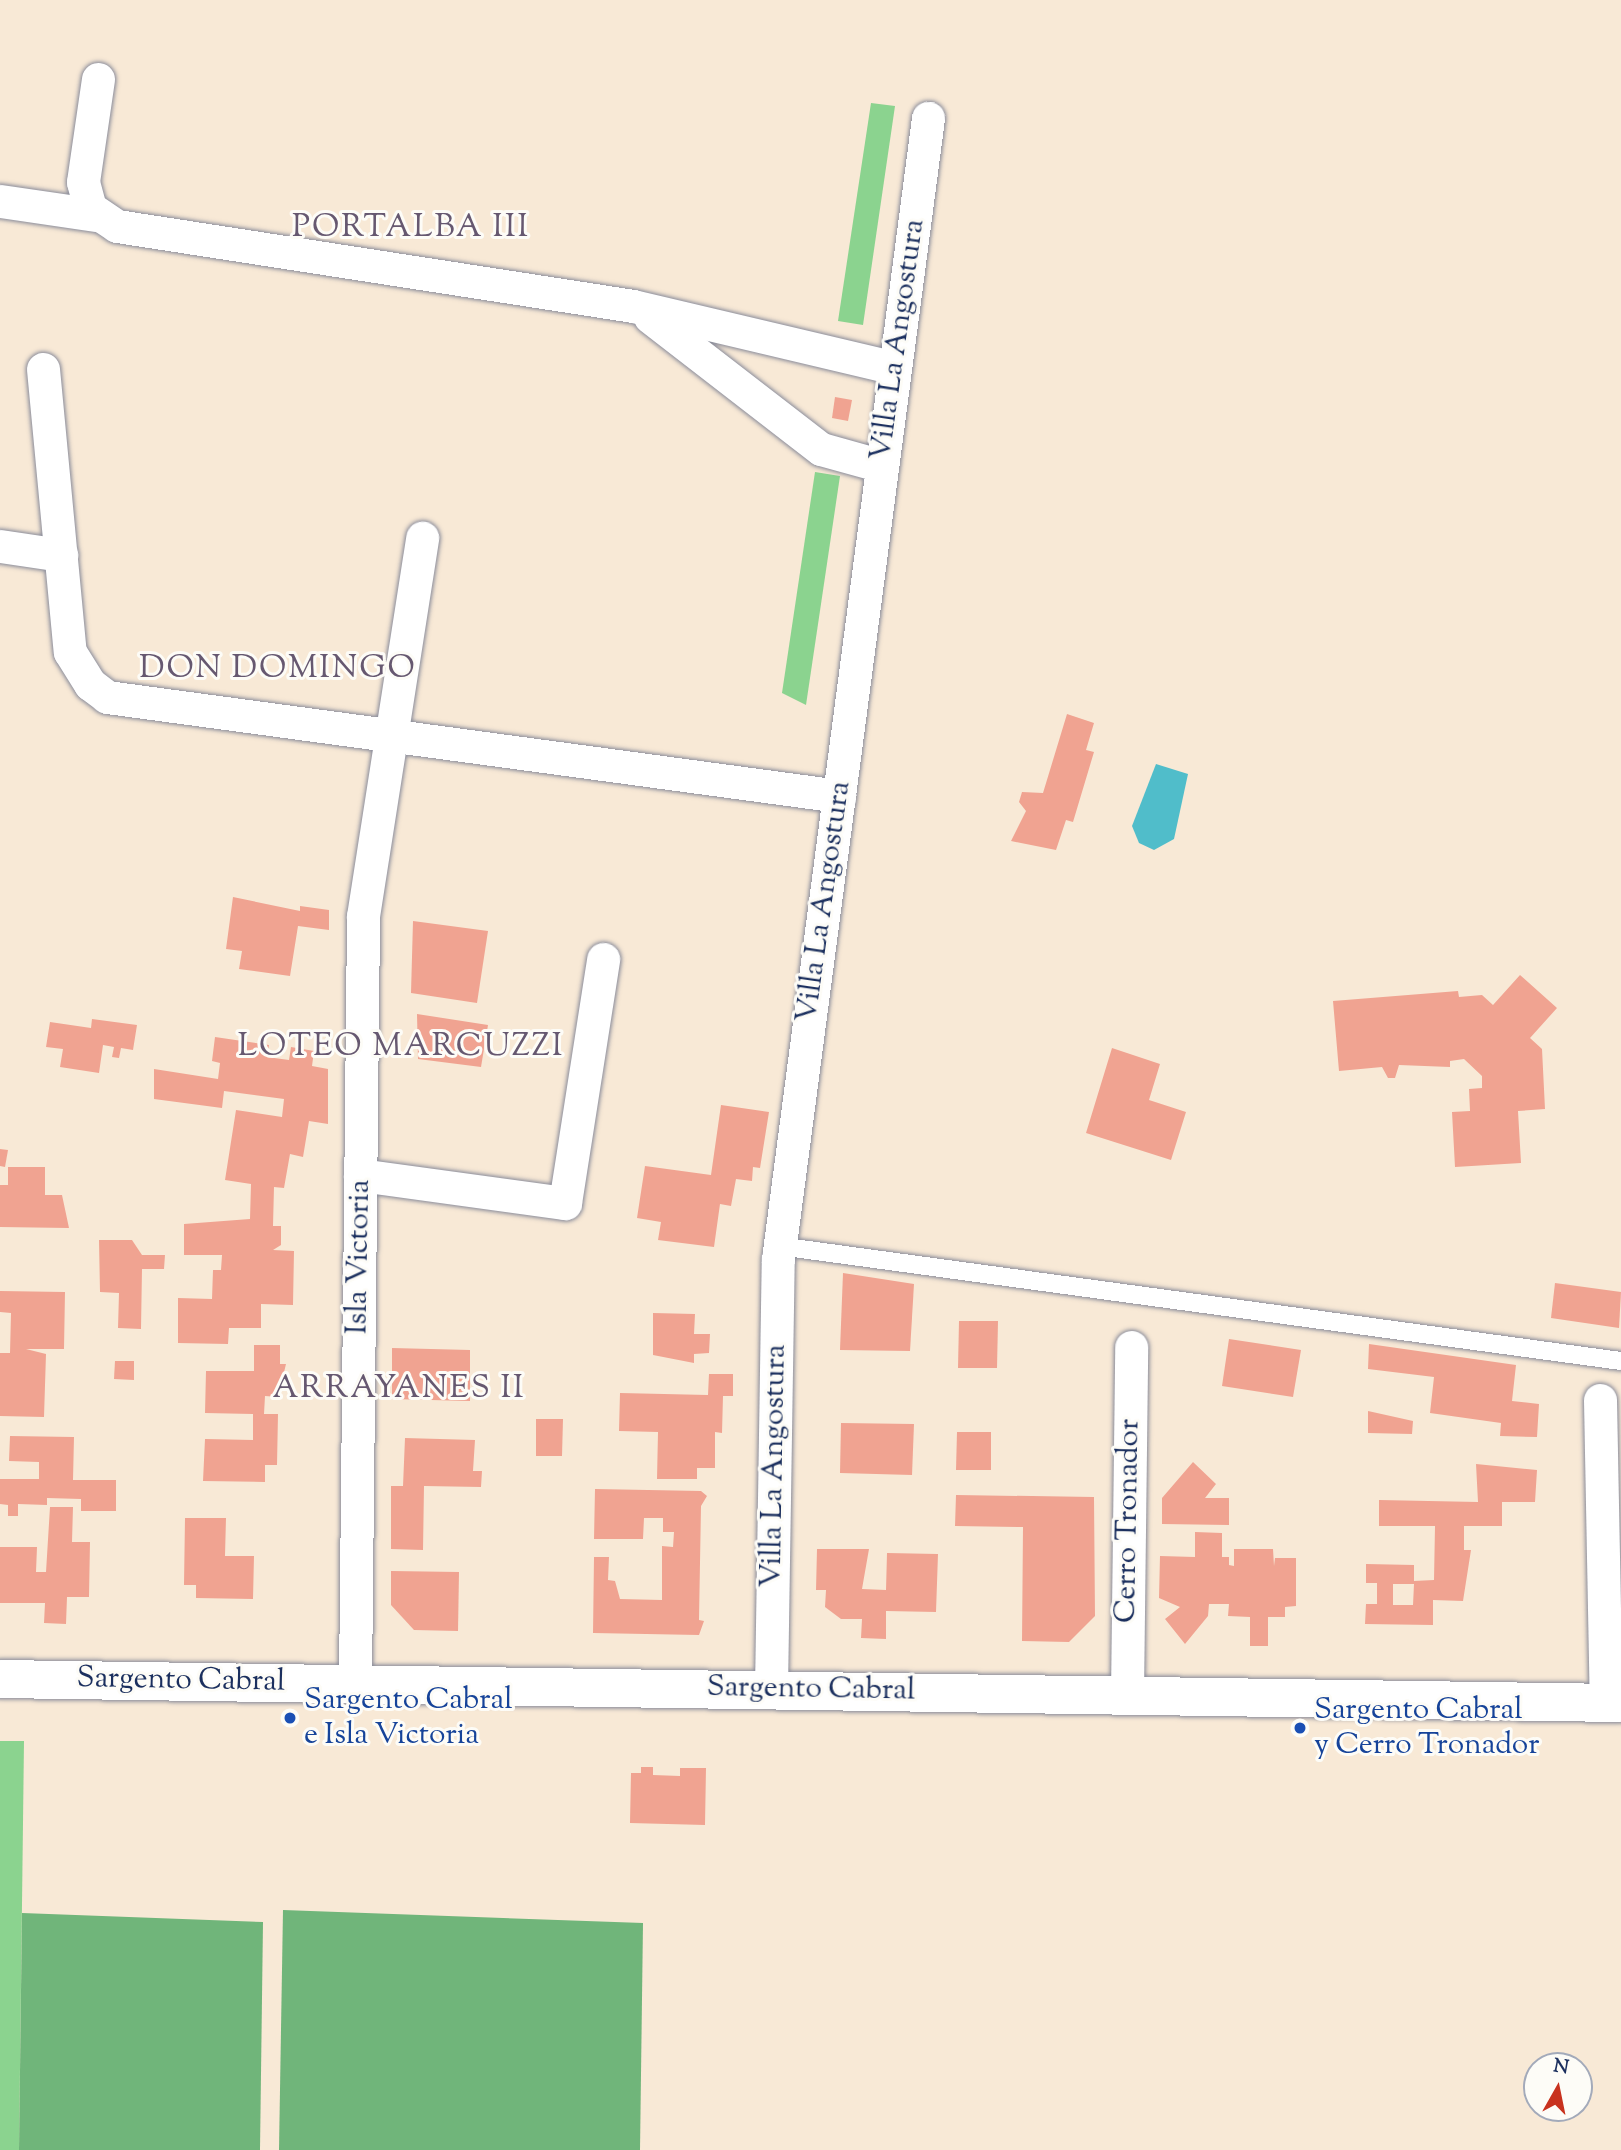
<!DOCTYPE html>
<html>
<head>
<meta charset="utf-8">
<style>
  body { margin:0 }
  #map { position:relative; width:1621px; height:2150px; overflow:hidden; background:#f8e9d6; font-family:"Sorts Mill Goudy",serif }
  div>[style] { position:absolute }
  .green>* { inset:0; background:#8bd38f }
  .forest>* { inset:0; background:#70b57a }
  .water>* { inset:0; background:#50bdca }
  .building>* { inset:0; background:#f0a391 }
  .roads { filter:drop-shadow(0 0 2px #8a8c9a) drop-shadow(0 0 2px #8a8c9a) }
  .service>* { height:18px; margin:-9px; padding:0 9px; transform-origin:9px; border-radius:9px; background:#fff }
  .minor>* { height:33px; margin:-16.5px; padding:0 16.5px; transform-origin:16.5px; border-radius:16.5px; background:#fff }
  .secondary>* { height:38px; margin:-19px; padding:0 19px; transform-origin:19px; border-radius:19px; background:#fff }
  .dots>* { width:19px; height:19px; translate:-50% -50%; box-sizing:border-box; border:4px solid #fdfcf7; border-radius:50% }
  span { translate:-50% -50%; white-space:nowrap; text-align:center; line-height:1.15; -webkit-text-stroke:6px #fdfcf7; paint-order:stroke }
  .street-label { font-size:30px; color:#1b2f5e }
  .transit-label { font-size:30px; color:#164399 }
  .left { translate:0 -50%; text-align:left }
  .neighbourhood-label { font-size:32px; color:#665870; letter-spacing:2px }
  .north { position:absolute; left:1523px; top:2052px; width:70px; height:70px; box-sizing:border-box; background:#fdfcf7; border:2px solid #a3aaba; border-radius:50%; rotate:9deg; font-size:19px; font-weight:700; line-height:28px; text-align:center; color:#1b2f5e }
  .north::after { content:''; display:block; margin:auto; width:24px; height:32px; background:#c8321e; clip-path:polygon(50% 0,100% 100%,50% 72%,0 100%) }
</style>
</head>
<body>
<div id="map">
  <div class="green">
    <i style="clip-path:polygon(871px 103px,895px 106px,863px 325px,838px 321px)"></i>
    <i style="clip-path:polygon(815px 472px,840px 476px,806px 705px,782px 693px)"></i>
    <i style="clip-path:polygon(0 1741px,24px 1741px,19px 2150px,0 2150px)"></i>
  </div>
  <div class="forest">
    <i style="clip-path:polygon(283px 1910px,643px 1923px,640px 2150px,279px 2150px)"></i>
    <i style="clip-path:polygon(22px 1913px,263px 1922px,260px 2150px,19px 2150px)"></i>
  </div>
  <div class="water">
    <i style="clip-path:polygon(1156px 764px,1188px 774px,1174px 839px,1154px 850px,1139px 843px,1132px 826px)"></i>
  </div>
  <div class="building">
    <i style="clip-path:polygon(835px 397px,852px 400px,848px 421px,832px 418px)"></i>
    <i style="clip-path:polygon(1067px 714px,1094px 723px,1086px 750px,1094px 752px,1073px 822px,1066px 820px,1056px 850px,1011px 841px,1026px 811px,1019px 802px,1022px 792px,1043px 793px)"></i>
    <i style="clip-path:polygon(233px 897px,300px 911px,300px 906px,329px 910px,329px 930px,298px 926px,290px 976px,239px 969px,242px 951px,226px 949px)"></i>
    <i style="clip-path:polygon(413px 921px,488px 931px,477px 1003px,411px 993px)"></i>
    <i style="clip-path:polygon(1520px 975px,1557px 1008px,1530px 1038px,1542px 1049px,1545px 1109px,1518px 1111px,1521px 1163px,1455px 1167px,1452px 1112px,1470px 1111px,1469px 1089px,1482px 1088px,1482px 1076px,1464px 1059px,1450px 1061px,1450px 1067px,1399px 1065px,1395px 1078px,1388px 1078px,1382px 1067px,1339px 1071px,1333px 1001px,1458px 991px,1459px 997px,1482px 995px,1493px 1005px)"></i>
    <i style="clip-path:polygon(417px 1014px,488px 1025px,481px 1067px,418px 1059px)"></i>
    <i style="clip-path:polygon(92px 1019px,137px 1025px,133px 1050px,121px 1048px,119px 1058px,112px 1057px,114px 1047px,103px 1045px,99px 1073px,60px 1067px,63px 1049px,46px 1047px,50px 1022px,91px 1028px)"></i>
    <i style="clip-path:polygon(215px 1037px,269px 1045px,267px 1057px,289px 1060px,291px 1047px,314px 1051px,312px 1066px,328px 1069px,328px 1124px,309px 1121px,303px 1157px,290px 1154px,284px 1188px,274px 1187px,273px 1226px,281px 1226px,281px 1245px,273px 1250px,294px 1251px,293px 1305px,261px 1304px,261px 1328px,229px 1328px,228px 1344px,178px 1343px,178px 1298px,212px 1299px,213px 1270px,221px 1270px,222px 1255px,184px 1255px,184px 1224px,250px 1219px,251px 1184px,225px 1180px,236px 1110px,282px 1117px,284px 1099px,224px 1091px,222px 1108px,154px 1099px,154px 1069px,218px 1079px,220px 1063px,212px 1061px)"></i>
    <i style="clip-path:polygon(1112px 1048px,1160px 1064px,1149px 1100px,1186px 1112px,1171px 1160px,1086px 1133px)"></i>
    <i style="clip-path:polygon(721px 1105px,769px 1112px,760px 1168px,753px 1167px,752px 1181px,736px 1179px,731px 1206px,720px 1204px,714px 1247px,658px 1240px,661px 1222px,637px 1218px,645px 1166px,711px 1175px)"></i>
    <i style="clip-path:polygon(0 1149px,8px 1150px,5px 1167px,0 1166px)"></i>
    <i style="clip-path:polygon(8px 1167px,45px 1167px,45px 1195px,62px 1195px,69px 1228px,0 1227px,0 1185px,8px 1185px)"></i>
    <i style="clip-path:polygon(99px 1240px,132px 1240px,142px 1255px,165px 1255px,164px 1269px,142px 1269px,141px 1329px,118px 1328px,119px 1293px,100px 1292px)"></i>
    <i style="clip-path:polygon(843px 1273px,914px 1284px,910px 1351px,840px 1350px)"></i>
    <i style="clip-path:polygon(1555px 1283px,1621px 1292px,1619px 1328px,1551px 1318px)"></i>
    <i style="clip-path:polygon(0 1291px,65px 1292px,64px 1349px,26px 1349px,46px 1354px,44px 1417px,0 1416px,0 1353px,10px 1353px,11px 1313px,0 1312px)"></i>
    <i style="clip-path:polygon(653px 1313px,695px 1314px,694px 1334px,710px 1334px,709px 1353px,694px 1354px,694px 1363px,653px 1355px)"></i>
    <i style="clip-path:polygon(959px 1321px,998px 1321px,997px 1368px,958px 1368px)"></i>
    <i style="clip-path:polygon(1229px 1339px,1301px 1350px,1293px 1397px,1222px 1386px)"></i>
    <i style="clip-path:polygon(1369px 1344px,1516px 1365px,1512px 1401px,1539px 1404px,1537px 1437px,1500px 1436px,1501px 1423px,1430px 1413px,1434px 1377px,1368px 1369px)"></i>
    <i style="clip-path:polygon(254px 1345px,280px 1345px,280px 1364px,286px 1364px,278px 1397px,265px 1396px,264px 1414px,278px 1414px,277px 1465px,265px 1465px,265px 1482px,203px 1481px,205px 1439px,253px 1440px,253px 1414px,205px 1413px,206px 1371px,254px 1371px)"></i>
    <i style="clip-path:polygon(392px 1348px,470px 1350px,470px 1401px,392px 1399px)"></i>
    <i style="clip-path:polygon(115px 1361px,134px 1361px,134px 1380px,114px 1379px)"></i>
    <i style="clip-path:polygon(709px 1374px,733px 1374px,733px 1396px,723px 1396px,722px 1433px,715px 1432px,715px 1468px,697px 1468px,697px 1479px,657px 1479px,658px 1432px,619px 1431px,620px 1393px,708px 1395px)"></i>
    <i style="clip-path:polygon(1368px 1411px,1413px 1421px,1412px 1434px,1368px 1433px)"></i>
    <i style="clip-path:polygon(536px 1419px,563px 1419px,562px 1456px,536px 1456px)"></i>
    <i style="clip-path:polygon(841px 1423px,914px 1424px,912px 1475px,840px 1473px)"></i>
    <i style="clip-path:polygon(957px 1432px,991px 1432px,991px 1470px,956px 1470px)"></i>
    <i style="clip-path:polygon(10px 1436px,74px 1437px,73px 1480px,116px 1480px,116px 1511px,81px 1511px,81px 1499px,47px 1498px,47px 1505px,18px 1504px,18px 1516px,8px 1516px,8px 1505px,0 1504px,0 1479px,39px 1479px,39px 1462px,9px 1461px)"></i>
    <i style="clip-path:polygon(405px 1438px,475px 1440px,473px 1471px,482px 1471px,481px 1487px,424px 1486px,423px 1550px,391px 1549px,391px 1486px,403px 1486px)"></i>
    <i style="clip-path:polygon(1193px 1462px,1216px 1484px,1205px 1498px,1229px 1498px,1229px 1525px,1162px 1524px,1162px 1498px)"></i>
    <i style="clip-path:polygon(evenodd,1476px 1464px,1537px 1470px,1535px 1502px,1502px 1502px,1502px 1526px,1464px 1526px,1464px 1550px,1471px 1550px,1463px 1601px,1433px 1600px,1433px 1625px,1365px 1624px,1366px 1604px,1377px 1604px,1377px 1583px,1366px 1583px,1366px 1564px,1414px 1565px,1414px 1581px,1434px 1580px,1435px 1526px,1379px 1526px,1379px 1500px,1478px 1502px,1476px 1464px,1393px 1584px,1414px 1584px,1413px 1605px,1393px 1605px,1393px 1584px)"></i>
    <i style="clip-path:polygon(595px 1489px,701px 1491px,707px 1496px,701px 1506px,699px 1620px,704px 1621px,699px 1635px,593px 1633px,594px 1557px,609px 1557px,608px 1580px,615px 1581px,620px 1599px,662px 1600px,662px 1546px,673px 1547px,674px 1532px,663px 1532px,663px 1518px,644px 1518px,643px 1539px,594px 1539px)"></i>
    <i style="clip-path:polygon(956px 1495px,1094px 1497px,1095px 1616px,1069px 1642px,1022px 1641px,1023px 1527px,955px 1526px)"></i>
    <i style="clip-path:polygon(50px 1507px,73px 1507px,72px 1542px,90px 1542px,89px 1597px,67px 1597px,66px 1624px,44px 1623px,45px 1603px,0 1603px,0 1547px,37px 1547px,36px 1572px,46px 1572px)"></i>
    <i style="clip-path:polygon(185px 1518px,226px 1518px,225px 1556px,254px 1556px,253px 1599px,196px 1598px,196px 1585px,184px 1585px)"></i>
    <i style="clip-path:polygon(1195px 1532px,1222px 1533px,1222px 1557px,1229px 1557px,1229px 1565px,1234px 1566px,1234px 1549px,1273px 1549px,1274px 1566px,1275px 1558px,1296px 1558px,1296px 1606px,1285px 1607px,1285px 1617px,1268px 1617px,1268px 1646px,1250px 1646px,1250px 1617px,1228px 1616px,1229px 1604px,1209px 1604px,1208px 1616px,1185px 1644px,1165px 1619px,1180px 1607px,1159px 1598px,1160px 1556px,1195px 1557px)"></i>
    <i style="clip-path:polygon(817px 1549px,869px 1549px,862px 1589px,886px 1590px,887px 1553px,938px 1554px,936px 1612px,886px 1611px,886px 1639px,861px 1638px,862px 1619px,841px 1619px,825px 1607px,826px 1590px,816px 1590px)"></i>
    <i style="clip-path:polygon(391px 1571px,459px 1572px,458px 1631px,414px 1630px,391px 1605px)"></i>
    <i style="clip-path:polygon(641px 1767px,653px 1767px,653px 1775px,680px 1776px,680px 1768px,706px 1768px,705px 1825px,630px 1823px,631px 1773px,641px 1773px)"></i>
  </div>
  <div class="roads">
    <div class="service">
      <i style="left:779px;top:1246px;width:850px;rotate:7.78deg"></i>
    </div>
    <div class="minor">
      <i style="left:98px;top:79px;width:104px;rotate:98.3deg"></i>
      <i style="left:83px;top:182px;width:27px;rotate:75deg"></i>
      <i style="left:90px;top:208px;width:32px;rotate:34deg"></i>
      <i style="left:117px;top:226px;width:522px;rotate:8.81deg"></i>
      <i style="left:633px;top:306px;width:269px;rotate:13.3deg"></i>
      <i style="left:0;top:201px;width:97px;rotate:8.3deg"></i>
      <i style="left:650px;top:317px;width:216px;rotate:37.7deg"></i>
      <i style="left:821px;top:449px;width:63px;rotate:15.6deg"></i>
      <i style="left:43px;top:369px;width:284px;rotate:84.6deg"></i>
      <i style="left:70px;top:652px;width:38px;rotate:58deg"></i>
      <i style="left:90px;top:684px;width:21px;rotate:37deg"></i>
      <i style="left:107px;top:697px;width:739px;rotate:7.7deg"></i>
      <i style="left:0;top:546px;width:62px;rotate:8.4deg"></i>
      <i style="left:360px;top:1175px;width:207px;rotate:7.8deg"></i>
      <i style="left:565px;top:1203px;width:247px;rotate:-81.1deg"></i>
      <i style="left:1600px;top:1400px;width:303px;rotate:88.9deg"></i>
      <i style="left:355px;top:1683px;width:767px;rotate:-89.4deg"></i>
      <i style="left:363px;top:916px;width:383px;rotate:-81.1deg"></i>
      <i style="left:771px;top:1689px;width:430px;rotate:-89.1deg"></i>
      <i style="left:778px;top:1259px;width:1151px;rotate:-82.51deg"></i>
      <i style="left:1127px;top:1694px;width:347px;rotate:-89.3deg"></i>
    </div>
    <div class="secondary">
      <i style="left:0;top:1679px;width:1621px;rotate:0.85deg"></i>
    </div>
  </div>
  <div class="dots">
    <i style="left:290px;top:1718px;background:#1a4fb4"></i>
    <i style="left:1300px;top:1728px;background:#1a4fb4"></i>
  </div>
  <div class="street-label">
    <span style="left:899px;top:340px;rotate:-82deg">Villa La Angostura</span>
    <span style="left:825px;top:902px;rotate:-82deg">Villa La Angostura</span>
    <span style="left:360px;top:1257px;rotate:-89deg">Isla Victoria</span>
    <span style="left:775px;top:1466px;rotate:-89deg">Villa La Angostura</span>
    <span style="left:1129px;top:1521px;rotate:-89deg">Cerro Tronador</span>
    <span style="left:181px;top:1681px;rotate:1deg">Sargento Cabral</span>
    <span style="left:811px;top:1690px;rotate:1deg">Sargento Cabral</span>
  </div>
  <div class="transit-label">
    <span class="left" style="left:304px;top:1718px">Sargento Cabral<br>e Isla Victoria</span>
    <span class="left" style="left:1314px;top:1728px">Sargento Cabral<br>y Cerro Tronador</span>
  </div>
  <div class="neighbourhood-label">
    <span style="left:411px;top:228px">PORTALBA III</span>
    <span style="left:278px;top:669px">DON DOMINGO</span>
    <span style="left:401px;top:1047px">LOTEO MARCUZZI</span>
    <span style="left:399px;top:1389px">ARRAYANES II</span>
  </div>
  <div class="north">N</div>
</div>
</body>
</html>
